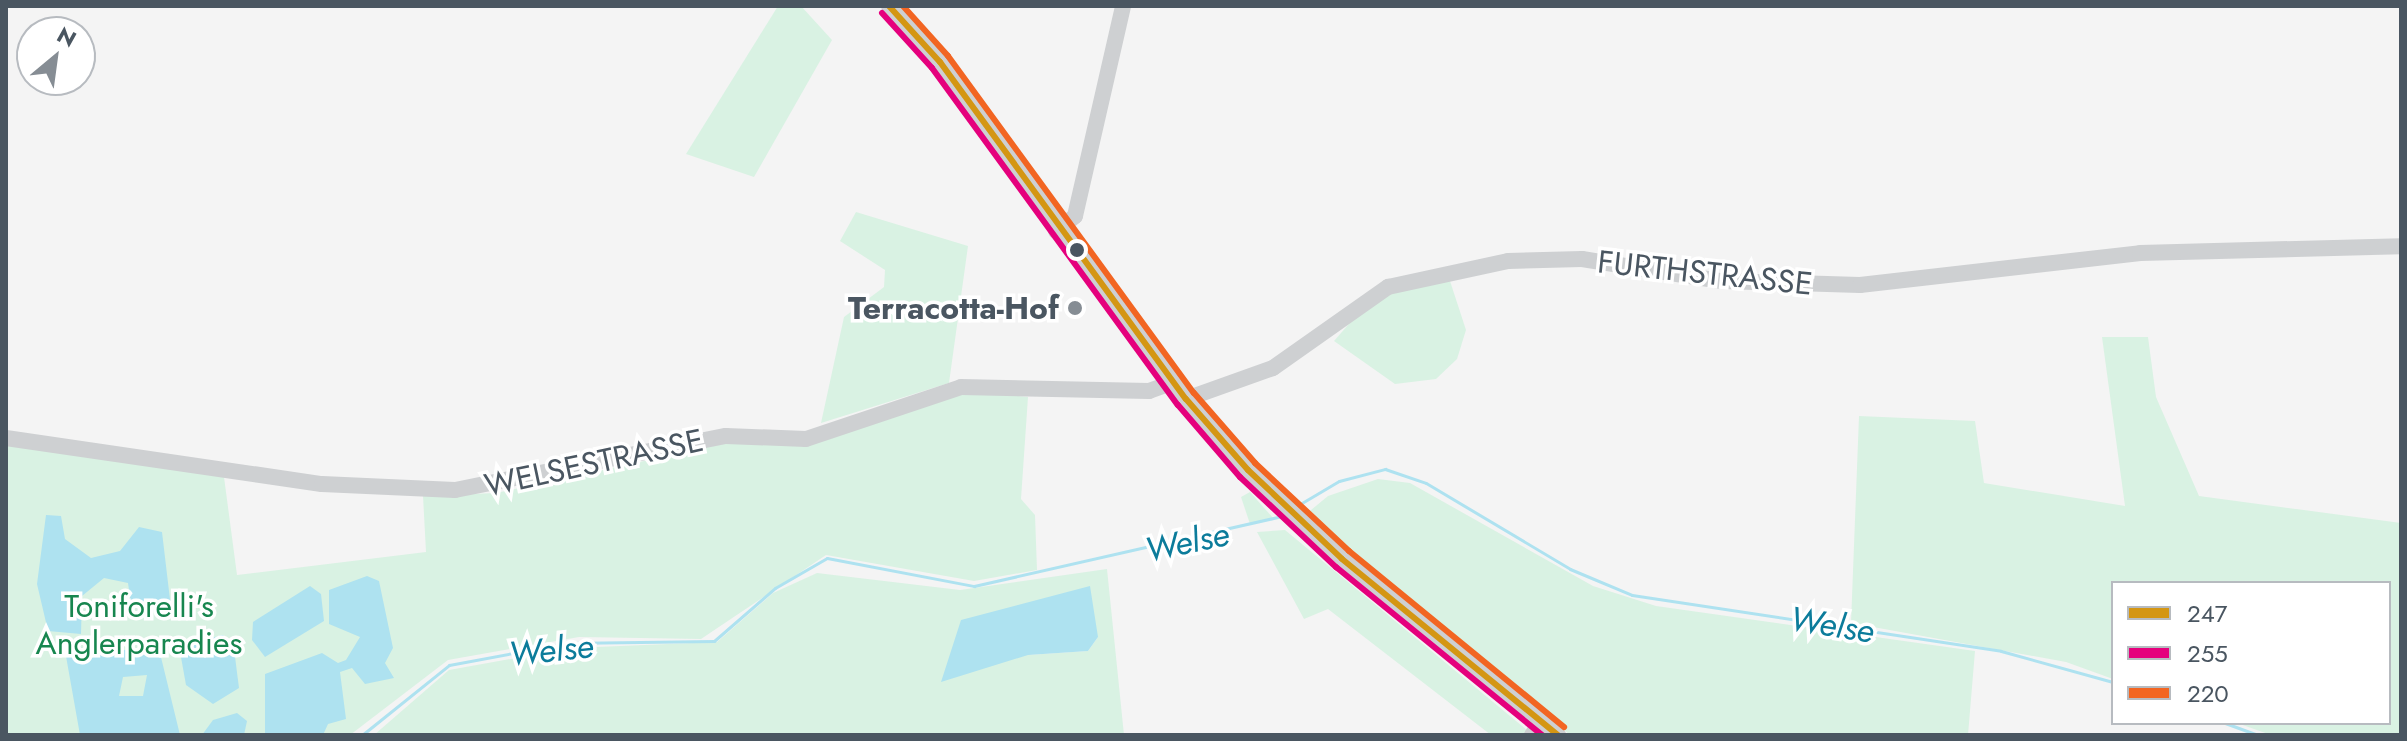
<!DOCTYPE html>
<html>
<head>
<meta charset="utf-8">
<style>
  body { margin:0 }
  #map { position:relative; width:2407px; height:741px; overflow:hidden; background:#f4f4f4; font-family:Jost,sans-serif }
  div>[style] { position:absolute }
  .green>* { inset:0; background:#d9f2e3 }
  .water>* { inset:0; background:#aee2f0 }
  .stream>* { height:3px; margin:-1.5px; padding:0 1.5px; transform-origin:1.5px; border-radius:1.5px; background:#aee2f0 }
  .minor>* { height:16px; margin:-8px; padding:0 8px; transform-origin:8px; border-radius:8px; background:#ced0d2 }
  .bus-1>* { height:6px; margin:-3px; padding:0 3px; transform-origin:3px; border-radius:3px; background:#d49613 }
  .bus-2>* { height:6px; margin:-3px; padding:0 3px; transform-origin:3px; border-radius:3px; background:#e5007d }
  .bus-3>* { height:6px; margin:-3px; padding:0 3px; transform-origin:3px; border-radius:3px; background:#f26522 }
  .dots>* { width:22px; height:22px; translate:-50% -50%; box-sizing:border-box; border:4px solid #fff; border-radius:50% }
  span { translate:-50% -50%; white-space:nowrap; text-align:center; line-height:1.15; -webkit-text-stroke:7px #fff; paint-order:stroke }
  .street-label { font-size:32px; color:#4a5661 }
  .poi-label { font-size:32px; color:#4a5661; font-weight:700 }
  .right { translate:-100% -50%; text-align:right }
  .park-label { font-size:32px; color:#17864f }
  .water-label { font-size:34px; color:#0c7c9b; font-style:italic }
  .frame { position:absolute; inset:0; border:8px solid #4a5661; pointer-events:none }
  .legend { position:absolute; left:2111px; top:581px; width:280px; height:144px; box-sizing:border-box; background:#fff; border:2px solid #b7bbc0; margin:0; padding:10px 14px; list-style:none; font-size:24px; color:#4a5661 }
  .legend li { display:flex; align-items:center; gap:16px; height:40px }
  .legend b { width:40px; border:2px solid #b7bbc0 }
  .north { position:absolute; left:16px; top:16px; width:80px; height:80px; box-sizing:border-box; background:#fff; border:2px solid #b7bbc0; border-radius:50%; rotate:29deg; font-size:22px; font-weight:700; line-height:32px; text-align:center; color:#4a5661 }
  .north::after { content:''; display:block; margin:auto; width:28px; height:36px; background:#868d94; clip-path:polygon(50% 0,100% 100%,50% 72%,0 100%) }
</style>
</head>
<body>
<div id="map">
  <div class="green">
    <i style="clip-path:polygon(778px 6px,801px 6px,832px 40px,754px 177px,686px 154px)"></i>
    <i style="clip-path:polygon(856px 212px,968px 246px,949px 383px,821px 423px,844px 317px,884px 287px,885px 270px,840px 241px)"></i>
    <i style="clip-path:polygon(1450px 281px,1466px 330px,1457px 359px,1436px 379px,1395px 384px,1334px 341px,1376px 293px)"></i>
    <i style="clip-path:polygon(2102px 337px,2148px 337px,2156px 397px,2199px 496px,2401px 523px,2401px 735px,2271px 735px,2237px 723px,2389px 723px,2389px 583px,2113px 583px,2113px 679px,2066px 662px,1851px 623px,1859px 416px,1975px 421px,1984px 483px,2125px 506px)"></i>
    <i style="clip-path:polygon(964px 390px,1028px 397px,1021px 499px,1035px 515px,1037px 570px,974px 581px,826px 555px,701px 639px,579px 637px,448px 660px,350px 735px,6px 735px,7px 441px,224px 477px,237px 575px,426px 552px,423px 496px,496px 493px,727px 443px,804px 445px)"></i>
    <i style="clip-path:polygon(1378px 479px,1410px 483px,1593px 586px,1656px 606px,1975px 651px,1968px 735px,1570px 735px,1305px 515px,1328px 496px)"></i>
    <i style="clip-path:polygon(1250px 492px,1273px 518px,1250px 524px,1241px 497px)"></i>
    <i style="clip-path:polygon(1285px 530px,1528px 731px,1526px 735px,1491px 735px,1328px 609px,1304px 619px,1257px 532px)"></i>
    <i style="clip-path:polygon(evenodd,1107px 569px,1124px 735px,374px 735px,449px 670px,572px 648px,717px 642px,773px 593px,817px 573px,960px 590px,1107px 569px,1098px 637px,1088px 651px,1028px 655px,1098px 637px)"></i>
  </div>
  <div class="water">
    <i style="clip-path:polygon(46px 515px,61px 516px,65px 539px,91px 558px,120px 551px,139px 527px,162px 532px,171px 608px,164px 614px,131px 604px,128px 583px,104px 578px,82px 596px,81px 634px,48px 631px,37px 584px)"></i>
    <i style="clip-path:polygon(367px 576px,379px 581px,393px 648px,385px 663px,394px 678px,365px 684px,352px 668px,340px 672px,346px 719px,328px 724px,323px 735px,265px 735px,265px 674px,322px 653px,338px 663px,346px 660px,360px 637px,329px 624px,329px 590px)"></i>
    <i style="clip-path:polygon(310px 586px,321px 594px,324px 621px,265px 657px,252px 640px,253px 622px)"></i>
    <i style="clip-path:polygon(1090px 586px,1098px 637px,1088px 651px,1028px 655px,941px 682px,961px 620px)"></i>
    <i style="clip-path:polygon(223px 635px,234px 649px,239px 688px,213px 704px,186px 685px,179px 646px)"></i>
    <i style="clip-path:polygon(evenodd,79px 643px,83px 651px,159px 649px,180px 735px,80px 735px,64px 645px,79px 643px,147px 675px,143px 696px,119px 696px,123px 677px,147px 675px)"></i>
    <i style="clip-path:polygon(237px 713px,247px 721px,244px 735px,202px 735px,213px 720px)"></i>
  </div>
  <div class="stream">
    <i style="left:1295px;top:507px;width:51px;rotate:-30.6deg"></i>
    <i style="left:1339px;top:481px;width:48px;rotate:-14.6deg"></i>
    <i style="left:1385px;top:469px;width:43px;rotate:18.9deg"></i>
    <i style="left:1426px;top:483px;width:168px;rotate:30.8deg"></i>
    <i style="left:1570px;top:569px;width:67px;rotate:22.8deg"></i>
    <i style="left:1632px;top:595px;width:373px;rotate:8.6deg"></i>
    <i style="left:2001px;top:651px;width:116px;rotate:15.5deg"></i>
    <i style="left:2225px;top:723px;width:35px;rotate:20deg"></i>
    <i style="left:362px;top:735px;width:112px;rotate:-38.8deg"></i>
    <i style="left:449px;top:665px;width:119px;rotate:-10.6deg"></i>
    <i style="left:566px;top:643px;width:148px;rotate:-0.8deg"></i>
    <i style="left:714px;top:641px;width:81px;rotate:-41deg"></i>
    <i style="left:775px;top:588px;width:60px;rotate:-30deg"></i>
    <i style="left:827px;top:558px;width:150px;rotate:10.8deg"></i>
    <i style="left:974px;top:586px;width:321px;rotate:-12.8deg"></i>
  </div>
  <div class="minor">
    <i style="left:889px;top:6px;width:76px;rotate:47.7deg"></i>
    <i style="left:940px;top:62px;width:417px;rotate:53.9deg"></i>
    <i style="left:1186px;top:399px;width:94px;rotate:48.9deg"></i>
    <i style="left:1248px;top:470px;width:129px;rotate:43.4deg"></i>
    <i style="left:1342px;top:559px;width:279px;rotate:39.2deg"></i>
    <i style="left:1056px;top:231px;width:24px;rotate:-38deg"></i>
    <i style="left:1075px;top:216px;width:215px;rotate:-77.1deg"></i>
    <i style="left:1186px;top:399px;width:92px;rotate:-19.6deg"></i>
    <i style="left:1273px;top:368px;width:141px;rotate:-35.2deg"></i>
    <i style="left:1388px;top:287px;width:123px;rotate:-12.2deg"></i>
    <i style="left:1508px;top:261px;width:74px;rotate:-1.5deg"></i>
    <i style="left:1582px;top:259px;width:141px;rotate:9deg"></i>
    <i style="left:1721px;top:281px;width:139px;rotate:1.6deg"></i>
    <i style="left:1860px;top:285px;width:282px;rotate:-6.5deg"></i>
    <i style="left:2140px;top:253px;width:261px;rotate:-1.5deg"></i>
    <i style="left:6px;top:438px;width:319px;rotate:8.3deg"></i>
    <i style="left:322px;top:484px;width:133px;rotate:2.6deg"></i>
    <i style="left:455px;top:490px;width:276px;rotate:-11.3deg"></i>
    <i style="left:726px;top:436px;width:80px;rotate:2.1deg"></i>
    <i style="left:806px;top:439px;width:163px;rotate:-18.5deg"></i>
    <i style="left:961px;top:387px;width:188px;rotate:1.2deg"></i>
    <i style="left:1149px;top:391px;width:27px;rotate:-20deg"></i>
    <i style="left:1532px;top:735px;width:17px;rotate:-57deg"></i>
  </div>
  <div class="bus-1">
    <i style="left:889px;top:6px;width:76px;rotate:47.7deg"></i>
    <i style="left:940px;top:62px;width:417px;rotate:53.9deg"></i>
    <i style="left:1186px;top:399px;width:94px;rotate:48.9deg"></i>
    <i style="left:1248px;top:470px;width:129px;rotate:43.4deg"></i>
    <i style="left:1342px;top:559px;width:279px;rotate:39.2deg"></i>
  </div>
  <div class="bus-2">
    <i style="left:882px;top:13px;width:74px;rotate:47.7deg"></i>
    <i style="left:932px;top:68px;width:417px;rotate:53.9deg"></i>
    <i style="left:1178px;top:405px;width:95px;rotate:49.3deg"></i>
    <i style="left:1240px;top:477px;width:132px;rotate:43.2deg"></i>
    <i style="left:1336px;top:567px;width:266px;rotate:39.2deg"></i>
  </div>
  <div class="bus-3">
    <i style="left:903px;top:6px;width:67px;rotate:48deg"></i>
    <i style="left:948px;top:56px;width:417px;rotate:53.9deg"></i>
    <i style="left:1194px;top:393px;width:93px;rotate:48.9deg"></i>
    <i style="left:1255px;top:463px;width:129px;rotate:43.1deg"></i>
    <i style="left:1349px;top:551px;width:278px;rotate:39.3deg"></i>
  </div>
  <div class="dots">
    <i style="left:1077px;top:250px;background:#4a5661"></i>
    <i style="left:1075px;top:308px;background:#868d94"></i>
  </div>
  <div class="street-label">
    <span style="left:1705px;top:273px;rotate:6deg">FURTHSTRASSE</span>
    <span style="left:594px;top:463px;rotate:-12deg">WELSESTRASSE</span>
  </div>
  <div class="poi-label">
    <span class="right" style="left:1059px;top:308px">Terracotta-Hof</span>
  </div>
  <div class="park-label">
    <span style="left:139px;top:625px">Toniforelli's<br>Anglerparadies</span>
  </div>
  <div class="water-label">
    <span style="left:1187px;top:542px;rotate:-12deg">Welse</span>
    <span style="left:1832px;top:625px;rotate:9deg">Welse</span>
    <span style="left:551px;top:650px;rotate:-6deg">Welse</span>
  </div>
  <div class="frame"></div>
  <ul class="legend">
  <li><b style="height:10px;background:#d49613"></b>247</li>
  <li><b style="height:10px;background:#e5007d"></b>255</li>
  <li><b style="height:10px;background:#f26522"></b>220</li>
  </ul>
  <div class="north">N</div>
</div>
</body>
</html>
